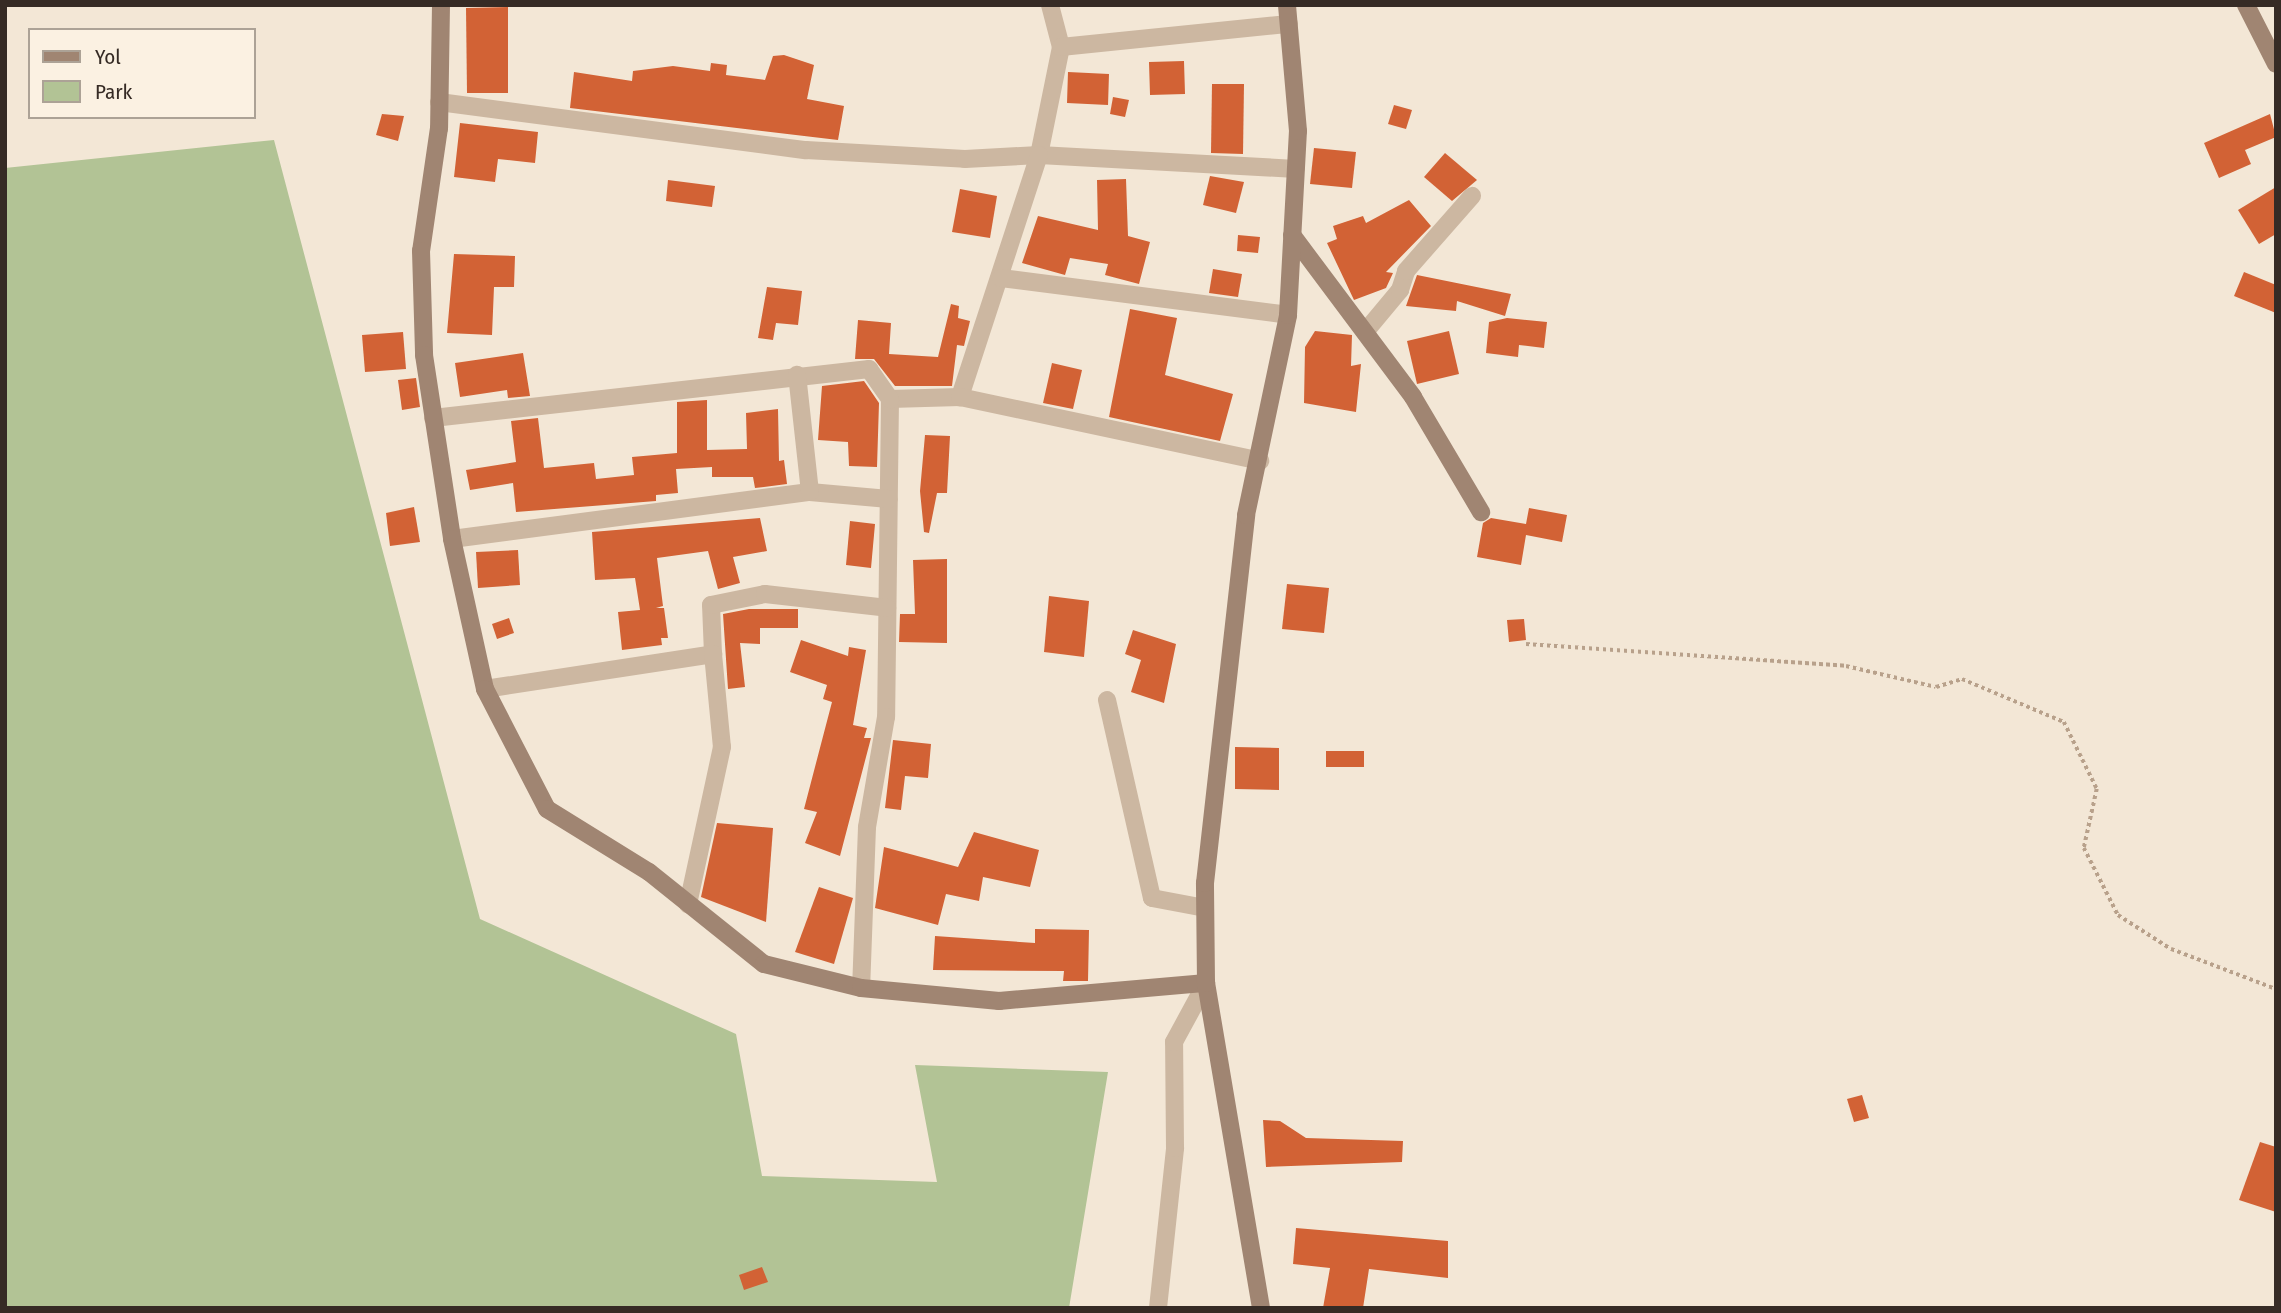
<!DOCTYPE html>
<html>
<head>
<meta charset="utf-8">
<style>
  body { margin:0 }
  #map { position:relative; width:2281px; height:1313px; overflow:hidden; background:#f3e7d6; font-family:"Fira Sans Condensed",sans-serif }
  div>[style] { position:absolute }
  .green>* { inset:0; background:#b2c395 }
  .building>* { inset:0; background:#d26235 }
  .path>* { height:3.5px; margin-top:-1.75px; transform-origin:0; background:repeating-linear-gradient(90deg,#b8a18b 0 3.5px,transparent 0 7px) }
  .street>* { height:18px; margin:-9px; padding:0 9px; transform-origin:9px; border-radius:9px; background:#ccb7a1 }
  .secondary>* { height:18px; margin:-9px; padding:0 9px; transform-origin:9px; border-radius:9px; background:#a08572 }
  span { translate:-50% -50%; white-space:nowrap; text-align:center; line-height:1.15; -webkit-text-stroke:5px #fbf1e2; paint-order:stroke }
  .frame { position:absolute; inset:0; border:7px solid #362b25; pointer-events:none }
  .legend { position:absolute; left:28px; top:28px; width:228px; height:91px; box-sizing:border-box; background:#fbf1e2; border:2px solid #aca296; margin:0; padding:9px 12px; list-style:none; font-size:21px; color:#362b25 }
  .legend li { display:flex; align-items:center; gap:14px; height:35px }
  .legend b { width:35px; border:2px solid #aca296 }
</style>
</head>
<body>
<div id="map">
  <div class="green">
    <i style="clip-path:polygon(274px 140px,480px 919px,736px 1034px,762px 1176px,937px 1182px,915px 1065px,1108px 1072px,1069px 1308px,5px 1308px,5px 168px)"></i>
  </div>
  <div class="building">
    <i style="clip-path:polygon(508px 7px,508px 93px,467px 93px,466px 8px)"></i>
    <i style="clip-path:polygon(784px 55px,814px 65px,807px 99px,844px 106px,838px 140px,570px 108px,574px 72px,632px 81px,633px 71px,673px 66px,710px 71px,711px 63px,727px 65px,726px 75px,765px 80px,773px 56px)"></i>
    <i style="clip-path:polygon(1184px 61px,1185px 94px,1150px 95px,1149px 62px)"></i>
    <i style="clip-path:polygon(1068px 72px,1109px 74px,1108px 105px,1067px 103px)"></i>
    <i style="clip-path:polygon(1212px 84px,1244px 84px,1243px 154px,1211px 153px)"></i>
    <i style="clip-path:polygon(1113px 97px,1129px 100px,1125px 117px,1110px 114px)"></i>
    <i style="clip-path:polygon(1394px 105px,1412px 110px,1406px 129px,1388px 124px)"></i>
    <i style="clip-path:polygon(382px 114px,404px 116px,398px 141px,376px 135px)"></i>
    <i style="clip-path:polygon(2270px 114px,2276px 137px,2245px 150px,2251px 164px,2219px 178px,2204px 143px)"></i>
    <i style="clip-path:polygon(460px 123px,538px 132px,535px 163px,498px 159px,495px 182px,454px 177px)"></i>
    <i style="clip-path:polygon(1314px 148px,1356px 152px,1352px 188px,1310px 184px)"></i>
    <i style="clip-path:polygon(1445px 153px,1477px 180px,1452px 201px,1424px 177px)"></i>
    <i style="clip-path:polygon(1210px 176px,1244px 182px,1236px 213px,1203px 205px)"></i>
    <i style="clip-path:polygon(1126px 179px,1128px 236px,1150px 242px,1139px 284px,1105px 275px,1108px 264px,1070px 258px,1065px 275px,1022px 263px,1038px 216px,1098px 230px,1097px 180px)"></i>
    <i style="clip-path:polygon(668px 180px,715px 186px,712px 207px,666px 201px)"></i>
    <i style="clip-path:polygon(2276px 187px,2276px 234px,2259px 244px,2238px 210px)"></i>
    <i style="clip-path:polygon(960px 189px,997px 196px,990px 238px,952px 232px)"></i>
    <i style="clip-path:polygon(1409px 200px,1431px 226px,1386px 272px,1393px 273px,1386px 288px,1354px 300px,1327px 243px,1337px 239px,1333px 226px,1363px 216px,1366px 223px)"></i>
    <i style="clip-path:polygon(1238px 235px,1260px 237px,1258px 253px,1237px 251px)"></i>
    <i style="clip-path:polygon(454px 254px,515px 256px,514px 287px,494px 287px,492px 335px,447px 333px)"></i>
    <i style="clip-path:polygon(1213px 269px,1242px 274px,1238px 297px,1209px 293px)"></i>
    <i style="clip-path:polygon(2244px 272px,2276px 285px,2276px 313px,2234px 296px)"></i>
    <i style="clip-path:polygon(1417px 275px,1511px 294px,1505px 316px,1457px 301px,1456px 311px,1406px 306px)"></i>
    <i style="clip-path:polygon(767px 287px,802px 291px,798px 325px,776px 323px,773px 340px,758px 338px)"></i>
    <i style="clip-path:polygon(951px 304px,959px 306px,958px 318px,970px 321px,964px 346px,957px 345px,952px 386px,895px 386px,874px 359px,855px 359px,858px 320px,891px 323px,889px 354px,938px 357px)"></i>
    <i style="clip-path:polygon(1130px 309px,1177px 318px,1165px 375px,1233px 394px,1220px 441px,1109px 417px)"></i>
    <i style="clip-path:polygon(1507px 318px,1547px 322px,1544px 348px,1519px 345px,1518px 357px,1486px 353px,1489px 322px)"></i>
    <i style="clip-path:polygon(1315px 331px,1352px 335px,1351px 366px,1361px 364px,1356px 412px,1304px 403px,1305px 347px)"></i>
    <i style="clip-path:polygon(1449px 331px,1459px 374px,1417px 384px,1407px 341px)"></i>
    <i style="clip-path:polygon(403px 332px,406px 369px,365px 372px,362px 335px)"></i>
    <i style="clip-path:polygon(523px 353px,530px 396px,508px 398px,507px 390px,460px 397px,455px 363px)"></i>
    <i style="clip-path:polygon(1052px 363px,1082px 370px,1073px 409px,1043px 403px)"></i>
    <i style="clip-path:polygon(416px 378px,420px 407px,402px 410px,398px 380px)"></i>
    <i style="clip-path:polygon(864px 381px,879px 403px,877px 467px,849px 466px,848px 442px,818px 440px,822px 386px)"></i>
    <i style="clip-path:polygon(707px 400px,707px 450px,747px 449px,746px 413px,778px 409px,779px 461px,784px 460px,787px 484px,755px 488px,753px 477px,712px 477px,712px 467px,676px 469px,678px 493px,656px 495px,656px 501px,516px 512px,513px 483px,470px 490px,466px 470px,516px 462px,511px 421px,538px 418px,544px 468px,594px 463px,596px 479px,634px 475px,632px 457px,677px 453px,677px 402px)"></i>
    <i style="clip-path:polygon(925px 435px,950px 436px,947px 493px,937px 493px,929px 533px,924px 532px,920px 491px)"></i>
    <i style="clip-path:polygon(414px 507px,420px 542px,390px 546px,386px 513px)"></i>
    <i style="clip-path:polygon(1529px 508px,1567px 515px,1562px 542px,1526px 535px,1521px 565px,1477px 557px,1483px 523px,1491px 518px,1526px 524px)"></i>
    <i style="clip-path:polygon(760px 518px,767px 551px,733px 557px,740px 583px,718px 589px,708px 551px,657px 558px,663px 606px,656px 608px,664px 608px,668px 638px,661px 638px,662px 645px,622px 650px,618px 612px,640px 610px,635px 578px,595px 580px,592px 532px)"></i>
    <i style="clip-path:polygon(850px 521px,875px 524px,871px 568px,846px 565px)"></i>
    <i style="clip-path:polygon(518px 550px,520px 585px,478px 588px,476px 552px)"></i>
    <i style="clip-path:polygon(947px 559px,947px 643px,899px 642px,900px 614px,915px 614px,913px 560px)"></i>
    <i style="clip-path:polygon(1287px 584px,1329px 588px,1324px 633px,1282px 629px)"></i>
    <i style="clip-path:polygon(1049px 596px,1089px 601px,1084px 657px,1044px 652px)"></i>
    <i style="clip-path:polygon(749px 609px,798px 609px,798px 628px,760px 628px,760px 644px,740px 643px,745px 687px,728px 689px,723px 614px)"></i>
    <i style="clip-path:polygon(509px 618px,514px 633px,497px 639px,492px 624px)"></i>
    <i style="clip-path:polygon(1524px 619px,1526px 640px,1509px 642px,1507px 620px)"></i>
    <i style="clip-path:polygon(1133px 630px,1176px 644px,1164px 703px,1131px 692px,1141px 660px,1125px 654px)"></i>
    <i style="clip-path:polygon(801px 640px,848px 656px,849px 647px,866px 650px,853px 725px,867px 728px,864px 738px,871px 738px,840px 856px,805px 843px,817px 812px,804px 809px,832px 702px,823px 699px,827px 685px,790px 672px)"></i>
    <i style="clip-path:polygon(893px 740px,931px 744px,928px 778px,905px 776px,901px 810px,885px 808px)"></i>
    <i style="clip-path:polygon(1235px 747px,1279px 748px,1279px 790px,1235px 789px)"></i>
    <i style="clip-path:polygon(1326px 751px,1364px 751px,1364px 767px,1326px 767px)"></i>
    <i style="clip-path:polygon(717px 823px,773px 828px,766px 922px,701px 897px)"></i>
    <i style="clip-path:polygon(974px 832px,1039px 850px,1030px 887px,983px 877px,979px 901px,946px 894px,938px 925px,875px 908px,884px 847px,958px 867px)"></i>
    <i style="clip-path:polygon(819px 887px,853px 898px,834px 964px,795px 952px)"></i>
    <i style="clip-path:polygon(1035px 929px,1089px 930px,1088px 981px,1063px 981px,1064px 971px,933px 970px,935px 936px,1035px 943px)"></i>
    <i style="clip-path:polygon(1862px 1095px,1869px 1118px,1854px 1122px,1847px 1099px)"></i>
    <i style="clip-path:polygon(1263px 1120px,1280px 1121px,1306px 1138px,1403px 1141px,1402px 1162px,1266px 1167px)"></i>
    <i style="clip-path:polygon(2260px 1142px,2276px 1147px,2276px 1212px,2239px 1200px)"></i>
    <i style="clip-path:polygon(1296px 1228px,1448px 1241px,1448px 1278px,1369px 1269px,1363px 1308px,1323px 1308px,1330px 1268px,1293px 1264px)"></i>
    <i style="clip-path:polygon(762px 1267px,768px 1282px,744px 1290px,739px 1275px)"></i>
  </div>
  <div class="path">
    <i style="left:1526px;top:644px;width:321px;rotate:3.9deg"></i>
    <i style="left:1846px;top:666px;width:92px;rotate:13.1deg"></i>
    <i style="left:1936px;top:687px;width:27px;rotate:-17deg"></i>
    <i style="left:1962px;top:679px;width:111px;rotate:22.9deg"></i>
    <i style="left:2064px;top:722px;width:75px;rotate:63.8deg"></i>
    <i style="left:2097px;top:789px;width:60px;rotate:102.4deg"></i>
    <i style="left:2084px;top:848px;width:75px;rotate:63.1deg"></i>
    <i style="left:2118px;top:915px;width:63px;rotate:32.7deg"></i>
    <i style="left:2171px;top:949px;width:112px;rotate:20.9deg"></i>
  </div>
  <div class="street">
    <i style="left:1050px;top:5px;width:43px;rotate:75.3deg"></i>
    <i style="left:1061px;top:47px;width:110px;rotate:101.5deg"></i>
    <i style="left:1039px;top:155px;width:257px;rotate:3.1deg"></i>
    <i style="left:1061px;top:47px;width:229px;rotate:-5.8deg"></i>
    <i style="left:439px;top:102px;width:370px;rotate:7.5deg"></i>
    <i style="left:806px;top:150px;width:159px;rotate:3.2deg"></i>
    <i style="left:965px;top:159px;width:74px;rotate:-3.1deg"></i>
    <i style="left:1039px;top:155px;width:255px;rotate:108.1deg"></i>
    <i style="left:960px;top:397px;width:70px;rotate:178.4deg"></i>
    <i style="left:890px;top:399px;width:318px;rotate:90.7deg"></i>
    <i style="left:886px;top:717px;width:112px;rotate:99.8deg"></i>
    <i style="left:867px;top:827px;width:161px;rotate:92.1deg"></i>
    <i style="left:1001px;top:278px;width:289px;rotate:7.3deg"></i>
    <i style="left:1365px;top:332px;width:55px;rotate:-50.2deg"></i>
    <i style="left:1400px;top:290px;width:20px;rotate:-72deg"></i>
    <i style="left:1406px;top:271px;width:100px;rotate:-48.7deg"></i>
    <i style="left:960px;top:397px;width:307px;rotate:12deg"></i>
    <i style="left:433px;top:418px;width:439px;rotate:-6.4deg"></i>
    <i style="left:869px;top:369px;width:37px;rotate:55deg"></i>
    <i style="left:810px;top:492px;width:79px;rotate:5.1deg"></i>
    <i style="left:452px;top:539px;width:361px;rotate:-7.5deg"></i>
    <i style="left:810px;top:492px;width:118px;rotate:-96.3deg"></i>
    <i style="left:713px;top:654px;width:49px;rotate:-92.3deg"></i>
    <i style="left:711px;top:605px;width:55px;rotate:-11.5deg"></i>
    <i style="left:765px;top:594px;width:123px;rotate:6.5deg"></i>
    <i style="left:485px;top:689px;width:231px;rotate:-8.7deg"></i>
    <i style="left:713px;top:654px;width:93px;rotate:84.5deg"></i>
    <i style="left:722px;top:747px;width:161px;rotate:102.2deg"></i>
    <i style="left:1107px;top:700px;width:203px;rotate:77.2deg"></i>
    <i style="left:1152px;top:898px;width:54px;rotate:10.7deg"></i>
    <i style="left:1158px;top:1308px;width:161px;rotate:-83.9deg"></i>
    <i style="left:1175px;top:1148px;width:106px;rotate:-90.5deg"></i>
    <i style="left:1174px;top:1042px;width:67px;rotate:-61.5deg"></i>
  </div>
  <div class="secondary">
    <i style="left:441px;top:5px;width:123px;rotate:90.9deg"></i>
    <i style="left:439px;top:128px;width:124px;rotate:98.3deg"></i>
    <i style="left:421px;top:251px;width:104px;rotate:88.3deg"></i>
    <i style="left:424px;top:355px;width:186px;rotate:81.3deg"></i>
    <i style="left:452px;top:539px;width:154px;rotate:77.6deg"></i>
    <i style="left:485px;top:689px;width:135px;rotate:62.7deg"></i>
    <i style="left:547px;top:809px;width:120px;rotate:31.7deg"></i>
    <i style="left:649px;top:872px;width:147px;rotate:38.7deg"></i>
    <i style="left:764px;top:964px;width:100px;rotate:13.9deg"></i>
    <i style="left:861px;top:988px;width:139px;rotate:5.4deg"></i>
    <i style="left:999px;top:1001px;width:208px;rotate:-5deg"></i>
    <i style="left:2246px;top:5px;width:66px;rotate:63deg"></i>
    <i style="left:1292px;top:235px;width:202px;rotate:53.2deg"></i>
    <i style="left:1413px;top:397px;width:134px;rotate:59.4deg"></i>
    <i style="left:1261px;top:1308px;width:330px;rotate:-99.6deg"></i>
    <i style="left:1206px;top:983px;width:100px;rotate:-90.6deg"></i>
    <i style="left:1205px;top:883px;width:370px;rotate:-83.6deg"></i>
    <i style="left:1246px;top:515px;width:204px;rotate:-78.1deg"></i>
    <i style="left:1288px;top:315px;width:184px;rotate:-86.9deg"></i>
    <i style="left:1298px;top:131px;width:126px;rotate:-95deg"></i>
  </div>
  <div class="frame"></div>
  <ul class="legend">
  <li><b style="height:9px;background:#a08572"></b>Yol</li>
  <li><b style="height:19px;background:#b2c395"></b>Park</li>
  </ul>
</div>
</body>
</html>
